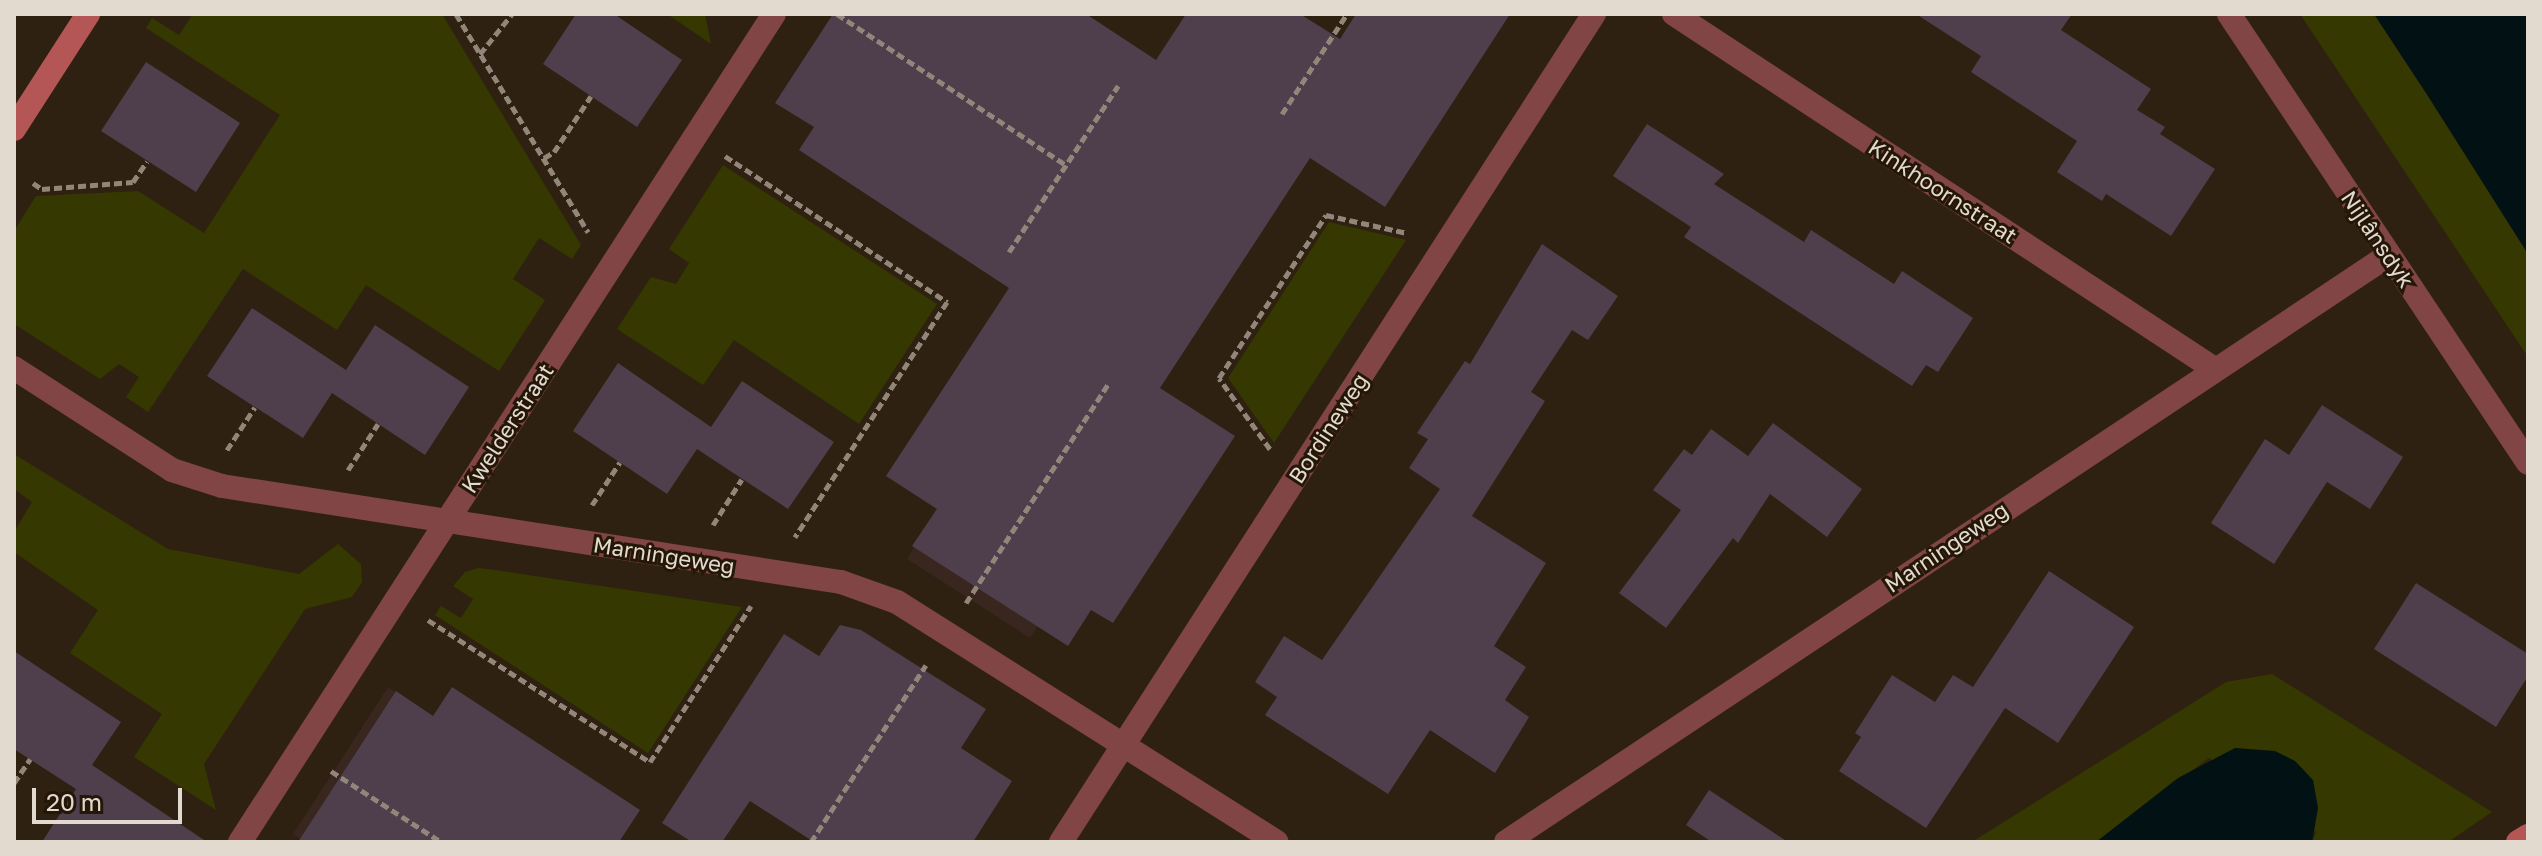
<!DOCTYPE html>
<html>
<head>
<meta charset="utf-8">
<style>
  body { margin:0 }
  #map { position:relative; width:2542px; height:856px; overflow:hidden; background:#2e2111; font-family:"Golos Text",sans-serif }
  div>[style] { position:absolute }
  .industrial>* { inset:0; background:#38261f }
  .green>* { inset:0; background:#353801 }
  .water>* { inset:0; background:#021113 }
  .building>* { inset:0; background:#4f3e4c }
  .path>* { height:5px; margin-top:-2.5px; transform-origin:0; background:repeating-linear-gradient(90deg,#918679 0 8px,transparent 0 12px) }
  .street>* { height:24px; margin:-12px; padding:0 12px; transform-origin:12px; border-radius:12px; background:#804544 }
  .secondary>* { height:24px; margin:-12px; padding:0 12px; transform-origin:12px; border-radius:12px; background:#b45656 }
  span { translate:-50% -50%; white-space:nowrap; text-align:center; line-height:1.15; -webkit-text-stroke:6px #241708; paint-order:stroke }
  .street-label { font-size:22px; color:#e2d9cf }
  .frame { position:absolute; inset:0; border:16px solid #e2d9cf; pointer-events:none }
  .scale { position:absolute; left:32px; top:788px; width:150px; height:36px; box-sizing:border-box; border:4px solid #e2d9cf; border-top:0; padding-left:10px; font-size:24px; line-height:28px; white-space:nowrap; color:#e2d9cf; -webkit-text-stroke:6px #241708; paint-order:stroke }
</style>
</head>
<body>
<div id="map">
  <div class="industrial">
    <i style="clip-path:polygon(936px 509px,1061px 590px,1030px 638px,907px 559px)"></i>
    <i style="clip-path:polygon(388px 687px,433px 716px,305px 842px,293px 834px)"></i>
  </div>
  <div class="green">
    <i style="clip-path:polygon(193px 14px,442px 14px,581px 245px,572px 259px,539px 238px,513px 279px,545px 300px,499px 371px,366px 285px,337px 330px,243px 269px,148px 412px,126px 397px,139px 377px,119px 364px,100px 379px,14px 324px,14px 231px,36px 196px,138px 191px,204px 233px,280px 115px,146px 28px,152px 18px,179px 35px)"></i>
    <i style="clip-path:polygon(667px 14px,705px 14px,711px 44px)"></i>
    <i style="clip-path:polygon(2300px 14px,2374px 14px,2428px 96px,2528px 254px,2528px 357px)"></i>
    <i style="clip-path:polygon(723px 165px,937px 304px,859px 424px,734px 340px,703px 385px,617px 329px,651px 277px,676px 284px,689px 263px,669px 249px)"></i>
    <i style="clip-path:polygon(1329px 222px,1406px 240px,1274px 443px,1228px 378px)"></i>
    <i style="clip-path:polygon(14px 454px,168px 549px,299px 574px,338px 544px,361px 564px,362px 582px,352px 597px,305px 609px,204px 764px,216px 810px,134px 757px,162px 714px,70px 653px,98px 610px,14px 552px,14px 532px,32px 502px,14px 489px)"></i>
    <i style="clip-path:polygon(478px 568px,488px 569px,742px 607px,648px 753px,435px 615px,441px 606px,461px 618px,473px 599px,453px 586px,465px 572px)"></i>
    <i style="clip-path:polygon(2272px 674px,2492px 812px,2448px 842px,2312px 842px,2316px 832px,2209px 758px,2096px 842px,1972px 842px,2226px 682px)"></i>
  </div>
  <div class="water">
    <i style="clip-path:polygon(2374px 14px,2528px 14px,2528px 254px,2428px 96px)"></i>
    <i style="clip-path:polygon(2235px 748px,2275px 751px,2295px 761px,2313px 780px,2318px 808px,2312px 842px,2096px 842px,2178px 778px)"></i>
  </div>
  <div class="building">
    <i style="clip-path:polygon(576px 14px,614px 14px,682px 60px,637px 127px,543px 64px)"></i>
    <i style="clip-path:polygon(833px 14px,1086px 14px,1156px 60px,1186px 14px,1300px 14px,1340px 39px,1356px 14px,1510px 14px,1385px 207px,1310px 158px,1160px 388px,1235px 436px,1113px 623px,1091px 610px,1068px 646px,912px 546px,937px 509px,886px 476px,1009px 288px,799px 150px,814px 127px,775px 103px)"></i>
    <i style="clip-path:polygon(1916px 14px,2072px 14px,2061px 30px,2151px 89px,2137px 110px,2165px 127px,2160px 134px,2215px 169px,2171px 236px,2106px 194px,2102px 201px,2057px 172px,2077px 141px,1971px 72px,1981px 56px)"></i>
    <i style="clip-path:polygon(146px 62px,240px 123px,196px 192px,101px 131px)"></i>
    <i style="clip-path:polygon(1647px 124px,1724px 174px,1714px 184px,1804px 242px,1811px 230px,1894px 284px,1902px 271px,1973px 318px,1938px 372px,1926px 365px,1912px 386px,1684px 237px,1691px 227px,1613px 176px)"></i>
    <i style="clip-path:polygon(1542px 244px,1618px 296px,1588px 340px,1572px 330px,1531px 392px,1545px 401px,1472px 516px,1546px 563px,1494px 646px,1526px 667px,1505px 700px,1529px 717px,1495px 773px,1430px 730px,1388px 794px,1265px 715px,1277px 697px,1255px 682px,1284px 636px,1322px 660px,1440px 489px,1409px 468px,1428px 439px,1417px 433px,1465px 361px,1470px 364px)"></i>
    <i style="clip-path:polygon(252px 308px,346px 370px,375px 325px,469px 387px,425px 455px,332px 393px,303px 438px,207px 376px)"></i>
    <i style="clip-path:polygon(618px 363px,711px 427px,742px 381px,834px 442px,788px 509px,697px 449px,667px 494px,573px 431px)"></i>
    <i style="clip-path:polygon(2322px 405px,2403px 457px,2370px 509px,2327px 482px,2274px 564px,2211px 523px,2265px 439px,2289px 455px)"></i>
    <i style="clip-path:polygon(1773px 423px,1862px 489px,1827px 537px,1770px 494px,1738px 543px,1733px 538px,1666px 628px,1619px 593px,1681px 510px,1653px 490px,1684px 449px,1692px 455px,1711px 429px,1748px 456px)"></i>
    <i style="clip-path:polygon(2049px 571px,2134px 627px,2058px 743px,2005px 708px,1926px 828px,1839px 771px,1861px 737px,1855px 733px,1892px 675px,1935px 702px,1953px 675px,1973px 687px)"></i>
    <i style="clip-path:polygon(2416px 583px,2528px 654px,2528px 676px,2496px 727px,2374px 649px)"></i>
    <i style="clip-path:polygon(840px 625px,861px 630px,986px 709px,961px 748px,1012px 781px,973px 842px,814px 842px,750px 801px,722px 842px,692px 842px,662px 823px,784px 634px,819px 656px)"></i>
    <i style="clip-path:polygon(14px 651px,121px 722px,92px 765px,207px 842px,42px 842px,76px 789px,14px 749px)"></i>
    <i style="clip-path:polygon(452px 687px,640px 810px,619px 842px,298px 842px,396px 691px,433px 716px)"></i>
    <i style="clip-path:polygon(1709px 790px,1788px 842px,1712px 842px,1686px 825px)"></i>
  </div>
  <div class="path">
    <i style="left:456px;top:14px;width:255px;rotate:58.8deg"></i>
    <i style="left:837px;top:14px;width:274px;rotate:33.4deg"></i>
    <i style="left:480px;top:54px;width:51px;rotate:-51.3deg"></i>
    <i style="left:1282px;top:114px;width:119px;rotate:-57deg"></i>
    <i style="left:725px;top:156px;width:266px;rotate:33.3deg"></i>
    <i style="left:947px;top:302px;width:280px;rotate:122.9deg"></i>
    <i style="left:544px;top:158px;width:12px;rotate:-31deg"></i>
    <i style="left:554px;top:152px;width:67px;rotate:-56.5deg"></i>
    <i style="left:33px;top:183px;width:11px;rotate:34deg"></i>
    <i style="left:42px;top:189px;width:91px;rotate:-4.4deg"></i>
    <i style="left:133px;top:182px;width:25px;rotate:-56deg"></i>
    <i style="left:1009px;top:252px;width:199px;rotate:-56.7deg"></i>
    <i style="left:1270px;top:449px;width:87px;rotate:-125.7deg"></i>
    <i style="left:1219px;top:378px;width:195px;rotate:-56.7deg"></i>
    <i style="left:1326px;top:215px;width:83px;rotate:12.5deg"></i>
    <i style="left:227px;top:450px;width:51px;rotate:-56.9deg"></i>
    <i style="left:348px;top:470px;width:55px;rotate:-56.9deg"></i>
    <i style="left:592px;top:505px;width:51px;rotate:-56.9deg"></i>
    <i style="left:713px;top:525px;width:54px;rotate:-57.8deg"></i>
    <i style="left:966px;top:603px;width:261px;rotate:-57deg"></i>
    <i style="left:428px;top:620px;width:264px;rotate:32.6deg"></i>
    <i style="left:650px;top:762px;width:186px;rotate:-57.1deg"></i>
    <i style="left:331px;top:771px;width:131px;rotate:32.8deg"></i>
    <i style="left:14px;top:783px;width:29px;rotate:-56deg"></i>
    <i style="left:811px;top:842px;width:211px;rotate:-57deg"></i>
  </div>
  <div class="street">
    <i style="left:1674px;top:14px;width:645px;rotate:33.3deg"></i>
    <i style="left:2229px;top:14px;width:539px;rotate:56.34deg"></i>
    <i style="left:14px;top:368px;width:188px;rotate:32.8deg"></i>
    <i style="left:172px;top:470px;width:52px;rotate:17.7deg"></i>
    <i style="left:222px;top:486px;width:626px;rotate:8.82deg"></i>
    <i style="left:841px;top:582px;width:59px;rotate:19.7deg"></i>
    <i style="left:897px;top:602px;width:449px;rotate:32.3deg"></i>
    <i style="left:240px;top:842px;width:985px;rotate:-57.18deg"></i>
    <i style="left:1061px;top:842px;width:985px;rotate:-57.23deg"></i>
    <i style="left:1506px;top:842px;width:1060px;rotate:-33.62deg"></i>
  </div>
  <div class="secondary">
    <i style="left:14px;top:129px;width:137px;rotate:-57.2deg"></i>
    <i style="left:2518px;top:842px;width:12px;rotate:-31deg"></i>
  </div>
  <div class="street-label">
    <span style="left:1943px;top:191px;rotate:33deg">Kinkhoornstraat</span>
    <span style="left:2378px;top:239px;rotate:56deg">Nijlânsdyk</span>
    <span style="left:507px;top:428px;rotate:-57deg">Kwelderstraat</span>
    <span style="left:1328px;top:428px;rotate:-57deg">Bordineweg</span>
    <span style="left:1946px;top:547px;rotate:-34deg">Marningeweg</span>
    <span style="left:664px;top:555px;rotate:9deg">Marningeweg</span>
  </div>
  <div class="frame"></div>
  <div class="scale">20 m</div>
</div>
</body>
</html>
